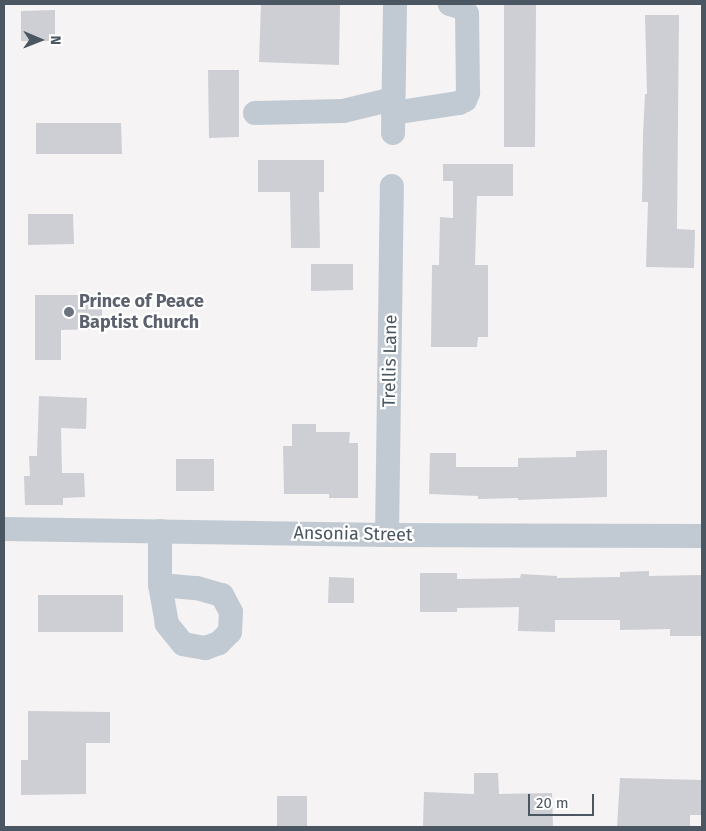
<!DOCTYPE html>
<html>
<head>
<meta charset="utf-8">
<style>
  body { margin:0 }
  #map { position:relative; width:706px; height:831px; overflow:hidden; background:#f5f3f3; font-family:"Fira Sans",sans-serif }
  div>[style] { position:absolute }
  .building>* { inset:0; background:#cdcfd5 }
  .minor>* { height:24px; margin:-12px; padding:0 12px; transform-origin:12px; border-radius:12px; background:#c1cad2 }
  .dots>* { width:14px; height:14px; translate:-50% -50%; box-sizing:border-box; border:2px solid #fff; border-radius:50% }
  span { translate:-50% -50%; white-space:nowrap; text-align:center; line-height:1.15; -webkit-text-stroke:4.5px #fff; paint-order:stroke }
  .worship-label { font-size:18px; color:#5b616d; font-weight:700 }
  .left { translate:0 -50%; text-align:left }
  .street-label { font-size:18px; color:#4a5661 }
  .frame { position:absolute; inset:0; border:5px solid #4a5661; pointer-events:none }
  .north { position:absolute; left:15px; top:15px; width:50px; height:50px; -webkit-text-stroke:4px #fff; paint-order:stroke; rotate:91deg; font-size:14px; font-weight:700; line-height:20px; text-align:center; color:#4a5661 }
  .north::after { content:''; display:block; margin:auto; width:18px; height:22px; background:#4a5661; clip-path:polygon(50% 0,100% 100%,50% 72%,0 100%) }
  .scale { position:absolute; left:528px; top:794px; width:66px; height:22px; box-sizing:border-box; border:2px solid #4a5661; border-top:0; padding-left:6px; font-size:15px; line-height:18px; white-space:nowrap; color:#4a5661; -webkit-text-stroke:4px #fff; paint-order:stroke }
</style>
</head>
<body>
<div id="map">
  <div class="building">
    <i style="clip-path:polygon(261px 4px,340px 4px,339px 65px,259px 62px)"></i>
    <i style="clip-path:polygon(504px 4px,536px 4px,535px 147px,504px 147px)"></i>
    <i style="clip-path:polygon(55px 10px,55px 41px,21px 41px,21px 11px)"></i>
    <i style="clip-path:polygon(645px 15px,679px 15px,677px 229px,695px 230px,694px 268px,646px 267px,648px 202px,642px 202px,643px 134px,645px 94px,647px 94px)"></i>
    <i style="clip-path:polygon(208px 70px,239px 70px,239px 137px,209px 138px)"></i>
    <i style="clip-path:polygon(36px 123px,121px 123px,122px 154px,36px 154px)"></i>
    <i style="clip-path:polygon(258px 160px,324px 160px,324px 192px,319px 192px,320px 248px,291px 248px,290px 192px,258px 192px)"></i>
    <i style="clip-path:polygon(443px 164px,513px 164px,513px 196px,477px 196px,475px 265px,488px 265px,488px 337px,478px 337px,477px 347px,431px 347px,432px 265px,439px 265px,440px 217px,453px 218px,453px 181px,443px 181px)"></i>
    <i style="clip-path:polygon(28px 214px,73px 214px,74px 244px,28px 245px)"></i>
    <i style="clip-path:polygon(311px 264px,353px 264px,353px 290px,311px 291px)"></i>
    <i style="clip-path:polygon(35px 295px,102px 295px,102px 329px,61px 330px,61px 360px,35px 360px)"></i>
    <i style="clip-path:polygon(39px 396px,87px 398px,86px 429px,61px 428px,62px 473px,84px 473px,85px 497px,63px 498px,63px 505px,25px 505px,24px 476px,30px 476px,29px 456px,37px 456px)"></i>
    <i style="clip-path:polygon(292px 424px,316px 424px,316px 432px,350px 432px,349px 443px,358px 443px,358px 498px,329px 498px,329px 494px,284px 494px,283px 446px,292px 446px)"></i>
    <i style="clip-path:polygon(607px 450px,607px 497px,518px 500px,518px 498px,478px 499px,478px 496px,429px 494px,430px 453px,456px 453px,456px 467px,518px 467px,518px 458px,576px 457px,576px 451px)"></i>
    <i style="clip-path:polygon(176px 459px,214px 459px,214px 491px,176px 491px)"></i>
    <i style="clip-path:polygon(649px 571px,649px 576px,702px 575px,702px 636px,670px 636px,670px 629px,620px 630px,620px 620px,555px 620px,555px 632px,518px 631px,519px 607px,457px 608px,457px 612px,420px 612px,420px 573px,457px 573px,457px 579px,520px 578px,521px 574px,557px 576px,557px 578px,620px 577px,620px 572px)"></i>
    <i style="clip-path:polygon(329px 577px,354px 578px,354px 603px,328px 603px)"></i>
    <i style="clip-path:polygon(38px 595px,123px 595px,123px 632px,38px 632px)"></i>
    <i style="clip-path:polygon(28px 711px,110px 712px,110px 743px,86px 743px,86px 794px,21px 795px,21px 760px,28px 760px)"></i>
    <i style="clip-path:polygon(474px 773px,498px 773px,499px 794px,552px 793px,553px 827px,423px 827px,424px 792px,474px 794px)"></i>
    <i style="clip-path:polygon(620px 778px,702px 780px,702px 815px,690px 815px,690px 827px,617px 827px)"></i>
    <i style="clip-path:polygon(277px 796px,307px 796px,307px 827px,277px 827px)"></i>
  </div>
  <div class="minor">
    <i style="left:255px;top:113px;width:88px;rotate:-1.3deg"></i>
    <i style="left:343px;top:111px;width:51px;rotate:-13.5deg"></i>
    <i style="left:393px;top:113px;width:67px;rotate:-8.6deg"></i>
    <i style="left:459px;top:103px;width:7px;rotate:-27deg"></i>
    <i style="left:465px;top:100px;width:8px;rotate:-67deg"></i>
    <i style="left:468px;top:93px;width:79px;rotate:-90.7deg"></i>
    <i style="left:467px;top:14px;width:7px;rotate:-124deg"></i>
    <i style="left:463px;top:8px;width:14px;rotate:-163deg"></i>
    <i style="left:393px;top:133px;width:129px;rotate:-89.1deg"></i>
    <i style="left:4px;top:529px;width:383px;rotate:0.9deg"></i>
    <i style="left:387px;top:535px;width:315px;rotate:0.2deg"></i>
    <i style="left:387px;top:535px;width:349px;rotate:-89.2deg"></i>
    <i style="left:160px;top:585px;width:37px;rotate:5deg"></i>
    <i style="left:197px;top:588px;width:26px;rotate:16deg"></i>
    <i style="left:222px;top:595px;width:19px;rotate:62deg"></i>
    <i style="left:231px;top:612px;width:20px;rotate:93deg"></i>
    <i style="left:230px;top:632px;width:16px;rotate:135deg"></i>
    <i style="left:219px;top:643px;width:15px;rotate:160deg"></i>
    <i style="left:205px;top:648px;width:22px;rotate:-170deg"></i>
    <i style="left:183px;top:644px;width:26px;rotate:-129deg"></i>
    <i style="left:167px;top:624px;width:40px;rotate:-100deg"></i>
    <i style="left:160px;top:585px;width:54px;rotate:-90deg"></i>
  </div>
  <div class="dots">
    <i style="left:69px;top:312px;background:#6b7280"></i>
  </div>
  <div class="worship-label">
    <span class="left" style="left:79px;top:312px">Prince of Peace<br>Baptist Church</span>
  </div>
  <div class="street-label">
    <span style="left:390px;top:361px;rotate:-89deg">Trellis Lane</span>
    <span style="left:353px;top:534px;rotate:1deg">Ansonia Street</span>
  </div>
  <div class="frame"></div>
  <div class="north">N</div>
  <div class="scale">20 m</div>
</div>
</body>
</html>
